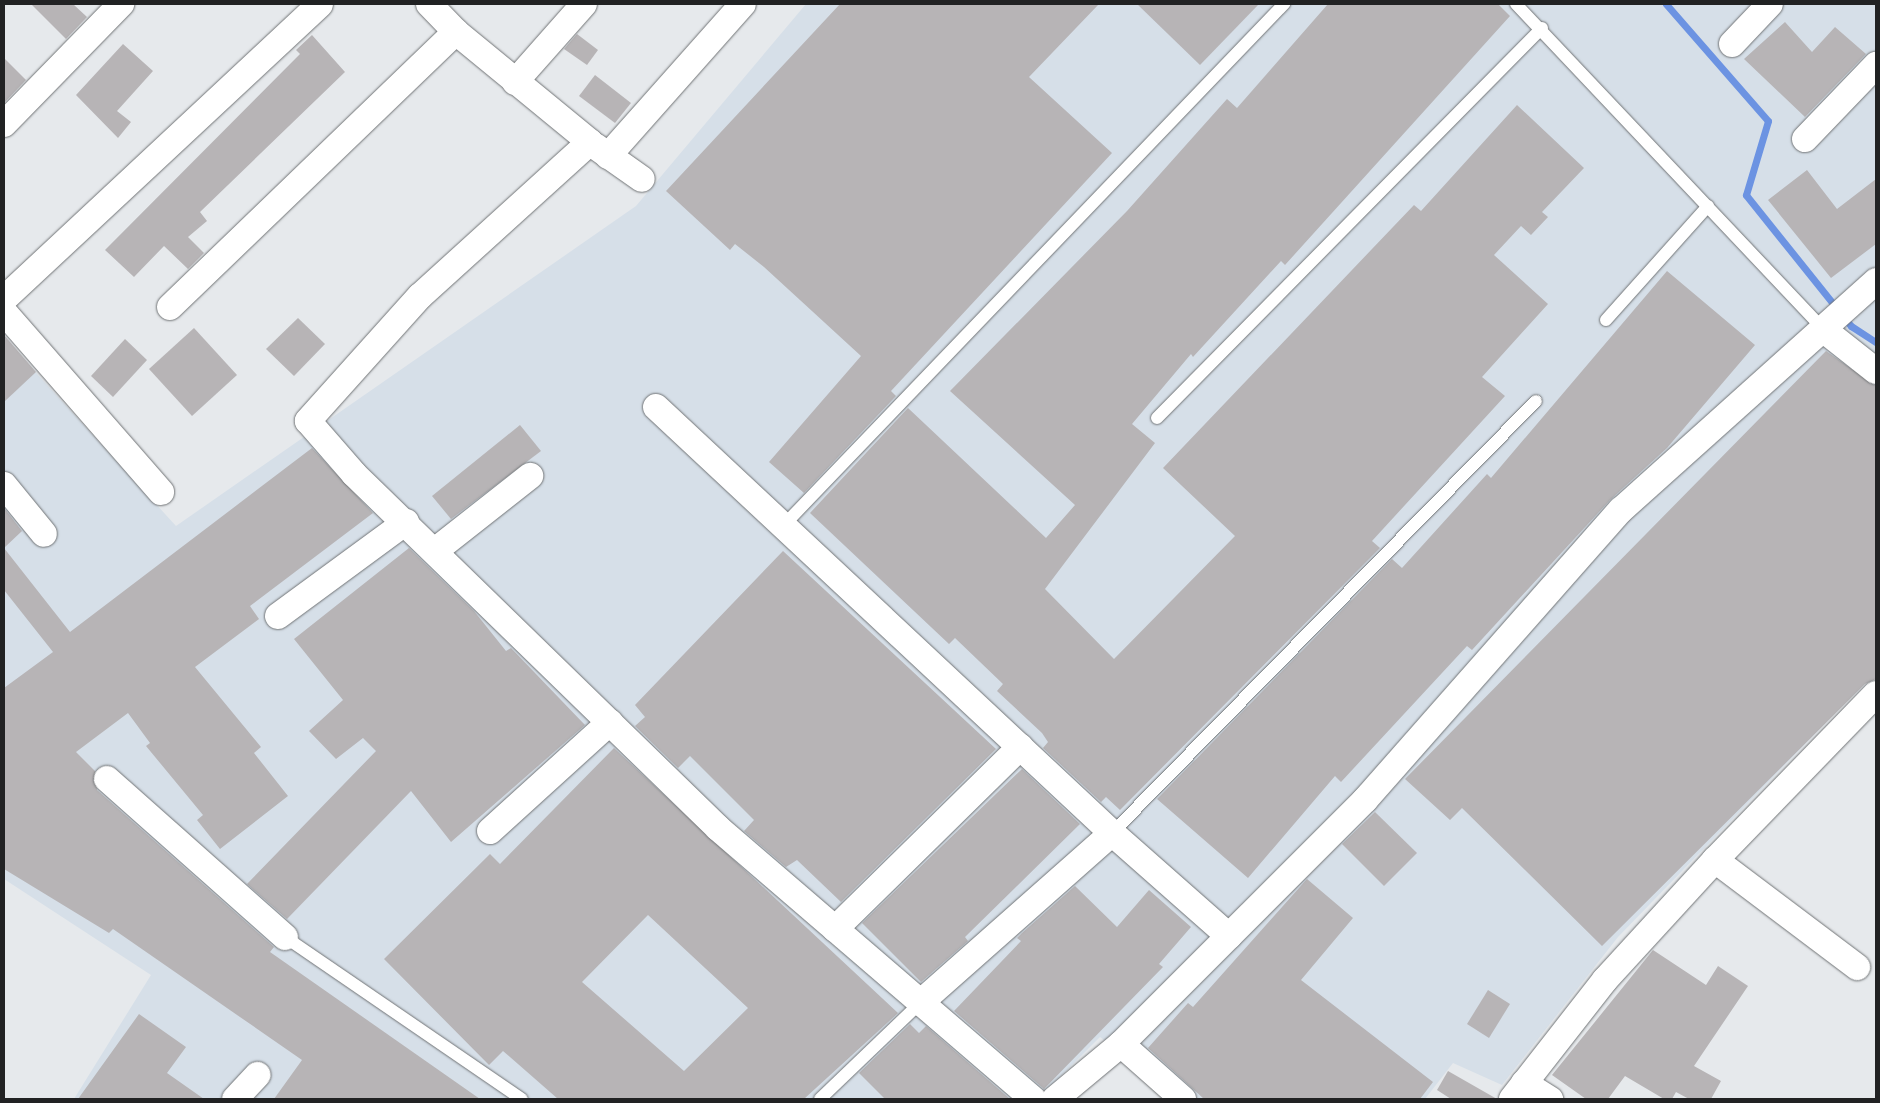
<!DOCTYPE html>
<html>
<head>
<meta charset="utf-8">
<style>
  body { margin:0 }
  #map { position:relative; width:1880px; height:1103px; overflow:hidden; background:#e6e9ec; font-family:Figtree,sans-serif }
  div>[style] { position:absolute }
  .built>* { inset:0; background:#d6dfe8 }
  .stream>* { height:7px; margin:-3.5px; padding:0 3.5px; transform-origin:3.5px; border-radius:3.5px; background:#6c93e2 }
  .building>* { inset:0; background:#b7b4b6 }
  .roads { filter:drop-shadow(0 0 1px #707375) drop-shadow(0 0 1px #707375) }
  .lane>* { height:12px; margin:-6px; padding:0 6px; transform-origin:6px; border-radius:6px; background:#fff }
  .street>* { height:26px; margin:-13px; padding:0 13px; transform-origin:13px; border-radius:13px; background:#fff }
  span { translate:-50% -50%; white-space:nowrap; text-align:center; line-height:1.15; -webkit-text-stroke:4px #e6e9ec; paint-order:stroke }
  .frame { position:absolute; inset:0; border:5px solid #212223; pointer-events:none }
</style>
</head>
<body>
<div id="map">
  <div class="built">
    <i style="clip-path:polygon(806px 4px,1876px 4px,1876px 671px,1618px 937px,1502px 1085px,1453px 1063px,1425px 1099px,1185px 1099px,1100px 1037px,1038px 1099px,74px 1099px,151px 975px,4px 879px,4px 338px,176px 526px,636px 206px)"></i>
  </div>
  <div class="stream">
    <i style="left:1666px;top:4px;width:155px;rotate:48.9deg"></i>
    <i style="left:1768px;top:121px;width:77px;rotate:106.6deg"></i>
    <i style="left:1746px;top:195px;width:168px;rotate:51.3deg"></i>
    <i style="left:1851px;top:326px;width:30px;rotate:33deg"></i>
  </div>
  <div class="building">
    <i style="clip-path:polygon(31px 4px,73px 4px,87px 17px,66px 39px)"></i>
    <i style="clip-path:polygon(840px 4px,1099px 4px,1029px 77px,1112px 153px,891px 391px,896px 396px,804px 493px,769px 462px,861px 356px,764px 267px,735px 244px,730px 250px,666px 191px)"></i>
    <i style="clip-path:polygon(1137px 4px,1259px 4px,1200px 65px)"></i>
    <i style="clip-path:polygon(1328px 4px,1498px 4px,1510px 16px,1285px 265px,1281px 261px,1193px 357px,1191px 354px,1132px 424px,1155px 443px,1045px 589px,1114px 659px,1235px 536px,1163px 468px,1414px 205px,1421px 211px,1517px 105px,1584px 168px,1542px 212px,1548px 217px,1531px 235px,1521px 226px,1494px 255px,1548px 304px,1482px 377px,1505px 396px,1372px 541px,1380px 548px,1120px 810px,1106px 797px,1101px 802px,1043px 748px,1048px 742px,1042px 733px,997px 691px,1003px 684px,955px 638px,949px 644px,810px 513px,908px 408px,1046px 538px,1075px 505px,950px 391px,1127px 211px,1227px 99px,1237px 108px)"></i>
    <i style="clip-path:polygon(1785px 22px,1812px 52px,1835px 27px,1866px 54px,1805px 117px,1744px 59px)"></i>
    <i style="clip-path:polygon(577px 34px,598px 50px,587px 65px,564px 49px)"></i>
    <i style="clip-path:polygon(312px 35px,345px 72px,200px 212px,207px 221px,188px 237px,204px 253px,188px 269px,164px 246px,134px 277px,105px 250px,300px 54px,296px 50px)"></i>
    <i style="clip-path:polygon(123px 44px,153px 71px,117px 111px,131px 122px,118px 138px,76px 95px)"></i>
    <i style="clip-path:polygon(4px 58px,26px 80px,4px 103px)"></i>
    <i style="clip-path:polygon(595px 75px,631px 103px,615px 123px,579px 96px)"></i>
    <i style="clip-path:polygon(1807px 170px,1837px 209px,1876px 179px,1876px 244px,1831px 278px,1768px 200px)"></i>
    <i style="clip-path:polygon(1667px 271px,1755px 345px,1667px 448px,1610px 500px,1472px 650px,1467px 646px,1341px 782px,1335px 776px,1248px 878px,1157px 799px,1392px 559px,1402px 568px,1487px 474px,1491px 478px)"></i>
    <i style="clip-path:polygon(298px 318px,325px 344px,294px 376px,266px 349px)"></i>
    <i style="clip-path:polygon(194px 328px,237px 375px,192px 416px,149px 369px)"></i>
    <i style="clip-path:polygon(4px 335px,36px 372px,4px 402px)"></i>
    <i style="clip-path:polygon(125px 339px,147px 360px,113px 397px,91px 376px)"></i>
    <i style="clip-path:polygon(1826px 351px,1876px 386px,1876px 679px,1865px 684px,1602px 946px,1462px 808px,1450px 820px,1405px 779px)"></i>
    <i style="clip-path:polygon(520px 425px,541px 451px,451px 519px,432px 496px)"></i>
    <i style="clip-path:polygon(312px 448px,373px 513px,250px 606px,259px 619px,195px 667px,261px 747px,254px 753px,288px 796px,220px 849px,197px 820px,203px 815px,146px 746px,150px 743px,128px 713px,76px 752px,95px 771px,97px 790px,274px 947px,270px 952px,480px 1099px,274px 1099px,302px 1060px,113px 929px,109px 933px,4px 869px,4px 688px,53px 652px,4px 590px,4px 508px,22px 531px,4px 548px,70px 632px)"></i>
    <i style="clip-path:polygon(409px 548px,474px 611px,506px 651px,511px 648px,585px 725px,451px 842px,411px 791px,287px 919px,247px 884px,376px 751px,363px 738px,336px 759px,309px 731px,343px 700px,294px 639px)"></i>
    <i style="clip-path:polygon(783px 551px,996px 749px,841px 902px,797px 860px,786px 867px,744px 831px,754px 820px,690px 756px,678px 768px,635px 726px,645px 717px,635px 705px)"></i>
    <i style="clip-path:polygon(evenodd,614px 748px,898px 1013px,804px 1099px,558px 1099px,503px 1051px,489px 1065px,384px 959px,490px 854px,500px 864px,614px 748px,648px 915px,748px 1008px,684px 1071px,582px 982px,648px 915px)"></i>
    <i style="clip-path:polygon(1022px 769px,1080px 824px,965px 937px,968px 941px,921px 982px,862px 923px)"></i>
    <i style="clip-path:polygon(1375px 812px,1417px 853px,1384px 886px,1342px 844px)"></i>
    <i style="clip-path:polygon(1307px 879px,1353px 918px,1301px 980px,1433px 1082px,1420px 1099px,1204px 1099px,1148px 1048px,1188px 1003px,1193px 1007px)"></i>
    <i style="clip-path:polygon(1075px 886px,1117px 927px,1149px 890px,1191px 927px,1159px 964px,1163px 967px,1044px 1089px,954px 1011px,1021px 941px,1017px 938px,1022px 933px)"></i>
    <i style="clip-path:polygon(1653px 950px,1706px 985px,1718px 966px,1748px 986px,1694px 1066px,1721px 1081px,1711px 1099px,1689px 1099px,1676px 1092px,1672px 1099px,1664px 1099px,1625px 1076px,1608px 1099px,1586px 1099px,1552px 1075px)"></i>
    <i style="clip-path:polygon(1488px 990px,1510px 1004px,1489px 1038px,1467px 1024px)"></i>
    <i style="clip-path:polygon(139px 1014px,186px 1047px,167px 1073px,204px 1099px,78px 1099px)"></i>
    <i style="clip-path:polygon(910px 1024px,919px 1033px,926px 1026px,1010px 1099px,885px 1099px,859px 1073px)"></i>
    <i style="clip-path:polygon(1448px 1071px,1497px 1099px,1451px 1099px,1437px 1090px)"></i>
  </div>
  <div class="roads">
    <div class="lane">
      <i style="left:1516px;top:4px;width:448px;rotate:46.6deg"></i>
      <i style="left:1606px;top:320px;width:153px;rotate:-48.2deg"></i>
      <i style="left:1157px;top:418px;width:548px;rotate:-45.37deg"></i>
      <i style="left:783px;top:526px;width:724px;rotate:-46.18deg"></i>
      <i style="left:1112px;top:833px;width:605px;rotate:-45.54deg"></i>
      <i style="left:285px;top:937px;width:287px;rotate:34.4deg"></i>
      <i style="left:820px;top:1099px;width:139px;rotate:-43.8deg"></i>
    </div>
    <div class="street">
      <i style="left:429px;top:4px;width:39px;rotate:46deg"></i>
      <i style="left:456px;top:32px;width:173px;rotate:39.4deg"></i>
      <i style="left:590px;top:142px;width:229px;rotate:137.8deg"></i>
      <i style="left:420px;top:296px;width:168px;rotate:131.9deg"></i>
      <i style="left:308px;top:421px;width:70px;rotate:49deg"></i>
      <i style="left:354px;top:474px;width:508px;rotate:44.2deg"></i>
      <i style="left:718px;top:828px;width:416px;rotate:40.7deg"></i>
      <i style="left:1732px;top:44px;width:55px;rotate:-46.5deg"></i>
      <i style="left:515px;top:82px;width:104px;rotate:-48.5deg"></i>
      <i style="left:4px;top:124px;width:168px;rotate:-45.7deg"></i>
      <i style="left:1805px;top:139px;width:103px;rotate:-46.2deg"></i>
      <i style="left:595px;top:146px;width:57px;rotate:35.1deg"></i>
      <i style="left:608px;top:156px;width:203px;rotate:-48.4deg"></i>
      <i style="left:4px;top:299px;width:432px;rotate:-43deg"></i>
      <i style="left:170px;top:307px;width:397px;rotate:-43.9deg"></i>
      <i style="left:4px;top:312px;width:239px;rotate:48.9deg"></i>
      <i style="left:1824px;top:330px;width:66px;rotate:38.3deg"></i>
      <i style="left:656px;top:407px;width:624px;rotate:43.05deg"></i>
      <i style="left:1112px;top:833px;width:156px;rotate:41.4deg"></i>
      <i style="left:4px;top:485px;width:63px;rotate:50.8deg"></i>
      <i style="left:436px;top:550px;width:120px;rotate:-38.2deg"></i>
      <i style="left:278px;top:616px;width:159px;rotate:-36.3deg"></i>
      <i style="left:107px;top:779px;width:238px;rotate:41.6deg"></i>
      <i style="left:490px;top:831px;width:162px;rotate:-42.2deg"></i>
      <i style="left:1715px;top:860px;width:178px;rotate:37deg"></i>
      <i style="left:835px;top:929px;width:260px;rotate:-44.5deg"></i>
      <i style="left:920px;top:1003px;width:256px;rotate:-41.5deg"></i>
      <i style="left:1121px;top:1044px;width:83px;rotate:41.6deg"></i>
      <i style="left:1524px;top:1083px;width:31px;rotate:32deg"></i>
      <i style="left:235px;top:1099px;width:33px;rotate:-47deg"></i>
      <i style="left:1055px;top:1099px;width:86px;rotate:-39.8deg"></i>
      <i style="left:1121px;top:1044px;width:345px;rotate:-45deg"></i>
      <i style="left:1365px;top:800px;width:387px;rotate:-48.6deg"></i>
      <i style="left:1621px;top:510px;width:343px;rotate:-41.9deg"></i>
      <i style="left:1512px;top:1099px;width:151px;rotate:-52deg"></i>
      <i style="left:1605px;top:980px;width:163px;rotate:-47.5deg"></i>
      <i style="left:1715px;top:860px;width:231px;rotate:-45.9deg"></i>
    </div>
  </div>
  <div class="frame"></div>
</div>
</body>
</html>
